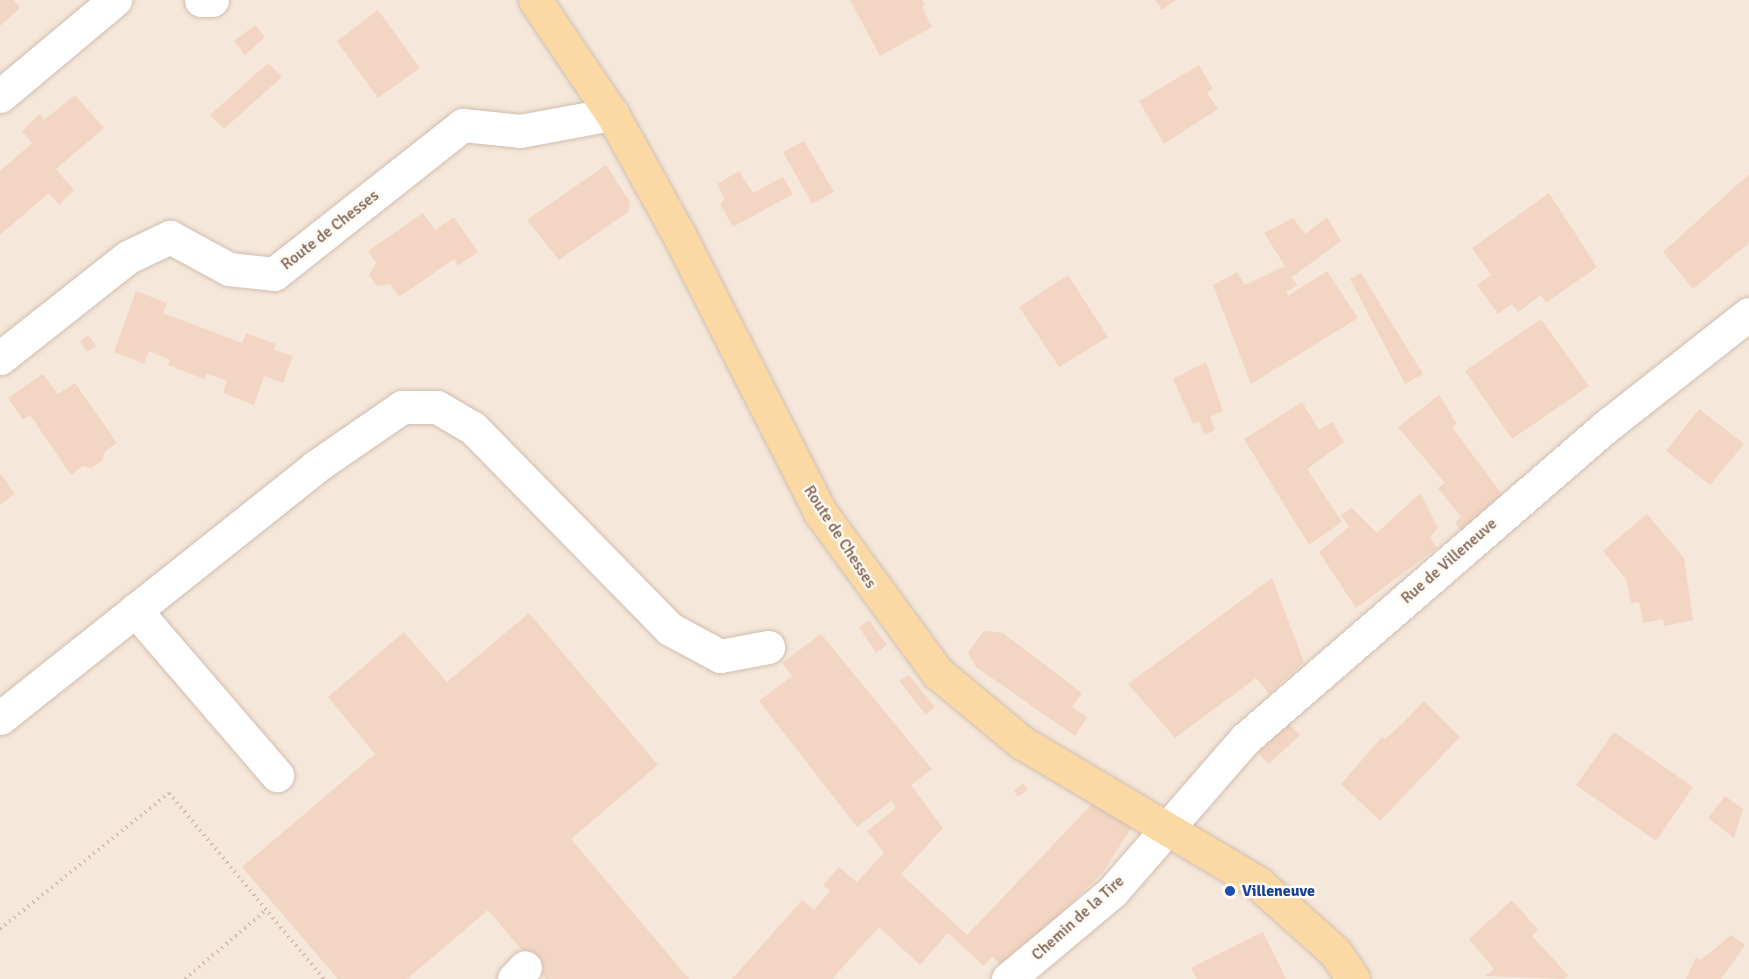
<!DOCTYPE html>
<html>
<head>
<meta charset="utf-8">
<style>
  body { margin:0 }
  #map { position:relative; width:1749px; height:979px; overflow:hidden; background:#fdf6ec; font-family:Signika,sans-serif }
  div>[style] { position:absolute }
  .residential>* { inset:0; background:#f5e8da }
  .building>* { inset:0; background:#f3d5c3 }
  .path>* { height:4px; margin-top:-2px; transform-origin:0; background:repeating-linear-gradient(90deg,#d9b8a5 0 1.5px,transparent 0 6px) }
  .roads { filter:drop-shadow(0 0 2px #d1beb0) drop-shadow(0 0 2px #d1beb0) }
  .minor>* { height:33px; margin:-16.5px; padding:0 16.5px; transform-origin:16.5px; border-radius:16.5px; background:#fff }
  .major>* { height:33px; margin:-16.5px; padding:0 16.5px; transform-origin:16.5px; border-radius:16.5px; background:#fbd9a5 }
  .dots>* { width:16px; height:16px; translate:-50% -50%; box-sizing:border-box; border:3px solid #fffaf3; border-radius:50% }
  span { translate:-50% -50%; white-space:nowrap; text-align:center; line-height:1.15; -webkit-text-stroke:5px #fffaf3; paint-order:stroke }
  .street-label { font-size:16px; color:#7a5c4d }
  .transit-label { font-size:16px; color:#164399; font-weight:700 }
  .left { translate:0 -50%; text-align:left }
</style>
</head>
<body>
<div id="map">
  <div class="residential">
    <i style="clip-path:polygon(0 0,1749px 0,1749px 979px,0 979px)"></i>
  </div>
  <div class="building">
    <i style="clip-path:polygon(0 0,14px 0,20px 8px,0 26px)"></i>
    <i style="clip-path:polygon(850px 0,922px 0,925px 5px,922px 7px,932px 27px,880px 56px)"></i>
    <i style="clip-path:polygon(1155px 0,1176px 0,1162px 10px)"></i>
    <i style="clip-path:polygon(378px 10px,420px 68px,378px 98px,337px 41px)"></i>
    <i style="clip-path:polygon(255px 25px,265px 37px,245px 55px,234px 41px)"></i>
    <i style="clip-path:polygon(268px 63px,282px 77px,224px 129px,210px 115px)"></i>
    <i style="clip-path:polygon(1199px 65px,1213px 89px,1207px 93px,1218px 109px,1164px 144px,1139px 101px)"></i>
    <i style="clip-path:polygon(75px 95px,104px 128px,56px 169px,74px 190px,59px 205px,49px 193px,0 235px,0 171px,32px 143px,22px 131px,40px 114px,44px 120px)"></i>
    <i style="clip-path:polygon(804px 141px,834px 192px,812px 204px,783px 152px)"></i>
    <i style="clip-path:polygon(606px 165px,630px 202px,628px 212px,559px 260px,527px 220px)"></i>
    <i style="clip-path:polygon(739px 171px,753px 193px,783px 177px,793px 194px,733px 227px,720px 204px,725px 199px,717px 184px)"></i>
    <i style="clip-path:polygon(1749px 174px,1749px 243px,1693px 289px,1663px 252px)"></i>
    <i style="clip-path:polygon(1549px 193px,1597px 267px,1546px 303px,1541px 295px,1518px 312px,1512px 304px,1498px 314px,1477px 285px,1491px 275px,1472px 248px)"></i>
    <i style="clip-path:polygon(423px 213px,435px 230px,454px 217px,478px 252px,458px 266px,454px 259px,399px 297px,390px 284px,377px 286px,369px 275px,376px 263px,368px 251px)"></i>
    <i style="clip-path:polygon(1327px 217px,1341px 241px,1292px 277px,1297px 285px,1286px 292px,1288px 296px,1327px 271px,1358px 318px,1251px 384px,1213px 285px,1237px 272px,1245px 285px,1285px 266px,1264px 233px,1293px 218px,1305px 234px)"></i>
    <i style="clip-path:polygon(1361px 273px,1423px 374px,1405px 384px,1350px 279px)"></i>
    <i style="clip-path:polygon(1068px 275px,1108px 337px,1059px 367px,1019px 307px)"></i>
    <i style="clip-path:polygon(136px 291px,167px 303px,163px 313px,242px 343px,246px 333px,276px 344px,274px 350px,293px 356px,283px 383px,264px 376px,254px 405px,223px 393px,227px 381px,206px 373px,204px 379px,168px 365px,170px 360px,149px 351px,144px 364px,114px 352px)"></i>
    <i style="clip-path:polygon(1541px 319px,1589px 386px,1512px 439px,1465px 371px)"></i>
    <i style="clip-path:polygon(88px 335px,96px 346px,87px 352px,80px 341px)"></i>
    <i style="clip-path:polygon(1206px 362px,1223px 411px,1210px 417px,1215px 430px,1205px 435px,1199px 422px,1193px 424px,1173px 379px)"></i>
    <i style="clip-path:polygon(43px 374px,58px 394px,75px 383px,117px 443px,105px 451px,103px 460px,91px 468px,83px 466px,71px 475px,30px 415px,23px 420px,8px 398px)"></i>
    <i style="clip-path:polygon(1439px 395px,1457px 424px,1452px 427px,1507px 501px,1466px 537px,1455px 523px,1461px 517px,1438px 488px,1445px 483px,1398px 427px)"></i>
    <i style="clip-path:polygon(1302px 402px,1319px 430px,1332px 422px,1344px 442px,1307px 469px,1342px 522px,1309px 545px,1244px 439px)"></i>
    <i style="clip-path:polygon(1699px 409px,1744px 444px,1710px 485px,1666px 451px)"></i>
    <i style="clip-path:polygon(0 473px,15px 494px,0 505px)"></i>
    <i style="clip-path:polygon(1420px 493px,1438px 528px,1430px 537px,1437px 548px,1356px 608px,1319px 552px,1349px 527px,1341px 515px,1352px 508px,1377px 533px)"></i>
    <i style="clip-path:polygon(1647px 514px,1684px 558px,1693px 620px,1664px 626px,1663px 619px,1643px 623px,1639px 602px,1631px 603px,1626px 579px,1603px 551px)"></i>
    <i style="clip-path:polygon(1272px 578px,1304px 662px,1269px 694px,1256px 678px,1175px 738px,1128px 684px)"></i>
    <i style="clip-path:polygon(529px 613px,658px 765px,571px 839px,689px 979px,546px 979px,488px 910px,407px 979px,338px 979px,242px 867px,375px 754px,328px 697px,404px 632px,447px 682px)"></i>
    <i style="clip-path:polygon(869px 620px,887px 645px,876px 653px,859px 627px)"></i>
    <i style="clip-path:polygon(984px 631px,1003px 633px,1082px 693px,1072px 707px,1087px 717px,1075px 736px,976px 667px,968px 653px)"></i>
    <i style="clip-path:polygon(821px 634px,932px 769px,911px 785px,943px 828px,901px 874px,967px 935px,1093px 803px,1132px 827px,1103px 872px,1005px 969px,992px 956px,984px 966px,948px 933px,920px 965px,879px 927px,832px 979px,732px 979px,802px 900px,814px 910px,830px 891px,823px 885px,839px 867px,857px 882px,884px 853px,867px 831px,896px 808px,891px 801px,857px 827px,759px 701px,792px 676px,782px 663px)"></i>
    <i style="clip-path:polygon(909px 675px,935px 707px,926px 715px,899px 681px)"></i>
    <i style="clip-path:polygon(1424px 701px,1460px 737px,1380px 821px,1341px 784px,1382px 737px,1385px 739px,1403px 723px)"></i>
    <i style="clip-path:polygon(1289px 724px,1300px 735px,1269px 764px,1258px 753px)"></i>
    <i style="clip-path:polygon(1614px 732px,1693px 787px,1656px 841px,1576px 785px)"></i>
    <i style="clip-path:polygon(1023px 783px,1028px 789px,1018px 797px,1014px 791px)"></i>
    <i style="clip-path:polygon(1725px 796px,1743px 809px,1734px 838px,1708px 818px)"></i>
    <i style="clip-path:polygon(1512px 900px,1538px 930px,1532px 936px,1568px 975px,1564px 979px,1485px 976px,1494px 969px,1469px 939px)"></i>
    <i style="clip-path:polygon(1263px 932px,1286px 979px,1197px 979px,1191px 968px)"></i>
    <i style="clip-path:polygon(1731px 935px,1745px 945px,1721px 979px,1686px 979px,1696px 957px,1701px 960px)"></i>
  </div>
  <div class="path">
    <i style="left:0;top:929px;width:217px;rotate:-38.8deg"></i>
    <i style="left:169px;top:793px;width:242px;rotate:50.2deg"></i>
    <i style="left:185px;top:979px;width:106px;rotate:-40.4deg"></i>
  </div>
  <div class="roads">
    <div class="minor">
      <i style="left:201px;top:0;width:11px"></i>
      <i style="left:0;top:96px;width:150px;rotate:-39.9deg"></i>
      <i style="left:0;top:358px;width:163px;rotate:-38.3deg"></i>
      <i style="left:128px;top:257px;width:47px;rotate:-25.5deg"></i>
      <i style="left:170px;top:237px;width:67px;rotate:28.5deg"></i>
      <i style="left:229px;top:269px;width:45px;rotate:6.3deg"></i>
      <i style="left:274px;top:274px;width:241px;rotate:-38.3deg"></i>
      <i style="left:463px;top:125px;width:57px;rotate:6deg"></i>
      <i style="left:520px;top:131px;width:94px;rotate:-10.5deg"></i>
      <i style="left:135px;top:610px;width:218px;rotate:49.3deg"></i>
      <i style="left:0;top:718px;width:403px;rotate:-38.5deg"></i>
      <i style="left:315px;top:467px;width:106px;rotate:-34.6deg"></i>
      <i style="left:402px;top:407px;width:35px"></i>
      <i style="left:437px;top:407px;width:42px;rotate:30.3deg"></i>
      <i style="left:473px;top:428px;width:281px;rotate:45.6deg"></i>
      <i style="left:670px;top:629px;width:57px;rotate:28.4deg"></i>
      <i style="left:720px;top:656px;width:49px;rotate:-10.6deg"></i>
      <i style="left:514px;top:979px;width:16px;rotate:-47deg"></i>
      <i style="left:1008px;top:979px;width:136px;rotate:-39.9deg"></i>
      <i style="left:1112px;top:892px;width:203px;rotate:-49deg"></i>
      <i style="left:1245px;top:739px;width:481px;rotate:-40.9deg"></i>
      <i style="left:1609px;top:424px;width:178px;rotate:-38.2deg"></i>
    </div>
    <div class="major">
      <i style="left:535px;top:0;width:138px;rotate:56deg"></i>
      <i style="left:612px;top:114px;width:138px;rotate:61deg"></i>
      <i style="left:679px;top:235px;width:311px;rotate:63deg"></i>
      <i style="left:820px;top:512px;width:200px;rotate:53.8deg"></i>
      <i style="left:938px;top:673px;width:108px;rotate:39.7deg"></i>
      <i style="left:1021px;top:742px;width:276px;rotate:30.7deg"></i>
      <i style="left:1258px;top:883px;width:103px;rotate:41.9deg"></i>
      <i style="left:1335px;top:952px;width:32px;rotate:56deg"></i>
    </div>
  </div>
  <div class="dots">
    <i style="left:1230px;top:891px;background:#1a4fb4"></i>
  </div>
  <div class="street-label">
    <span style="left:330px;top:230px;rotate:-38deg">Route de Chesses</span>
    <span style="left:840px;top:537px;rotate:57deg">Route de Chesses</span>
    <span style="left:1449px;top:561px;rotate:-41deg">Rue de Villeneuve</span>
    <span style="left:1078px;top:918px;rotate:-42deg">Chemin de la Tire</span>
  </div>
  <div class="transit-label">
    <span class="left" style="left:1242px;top:891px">Villeneuve</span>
  </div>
</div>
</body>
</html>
